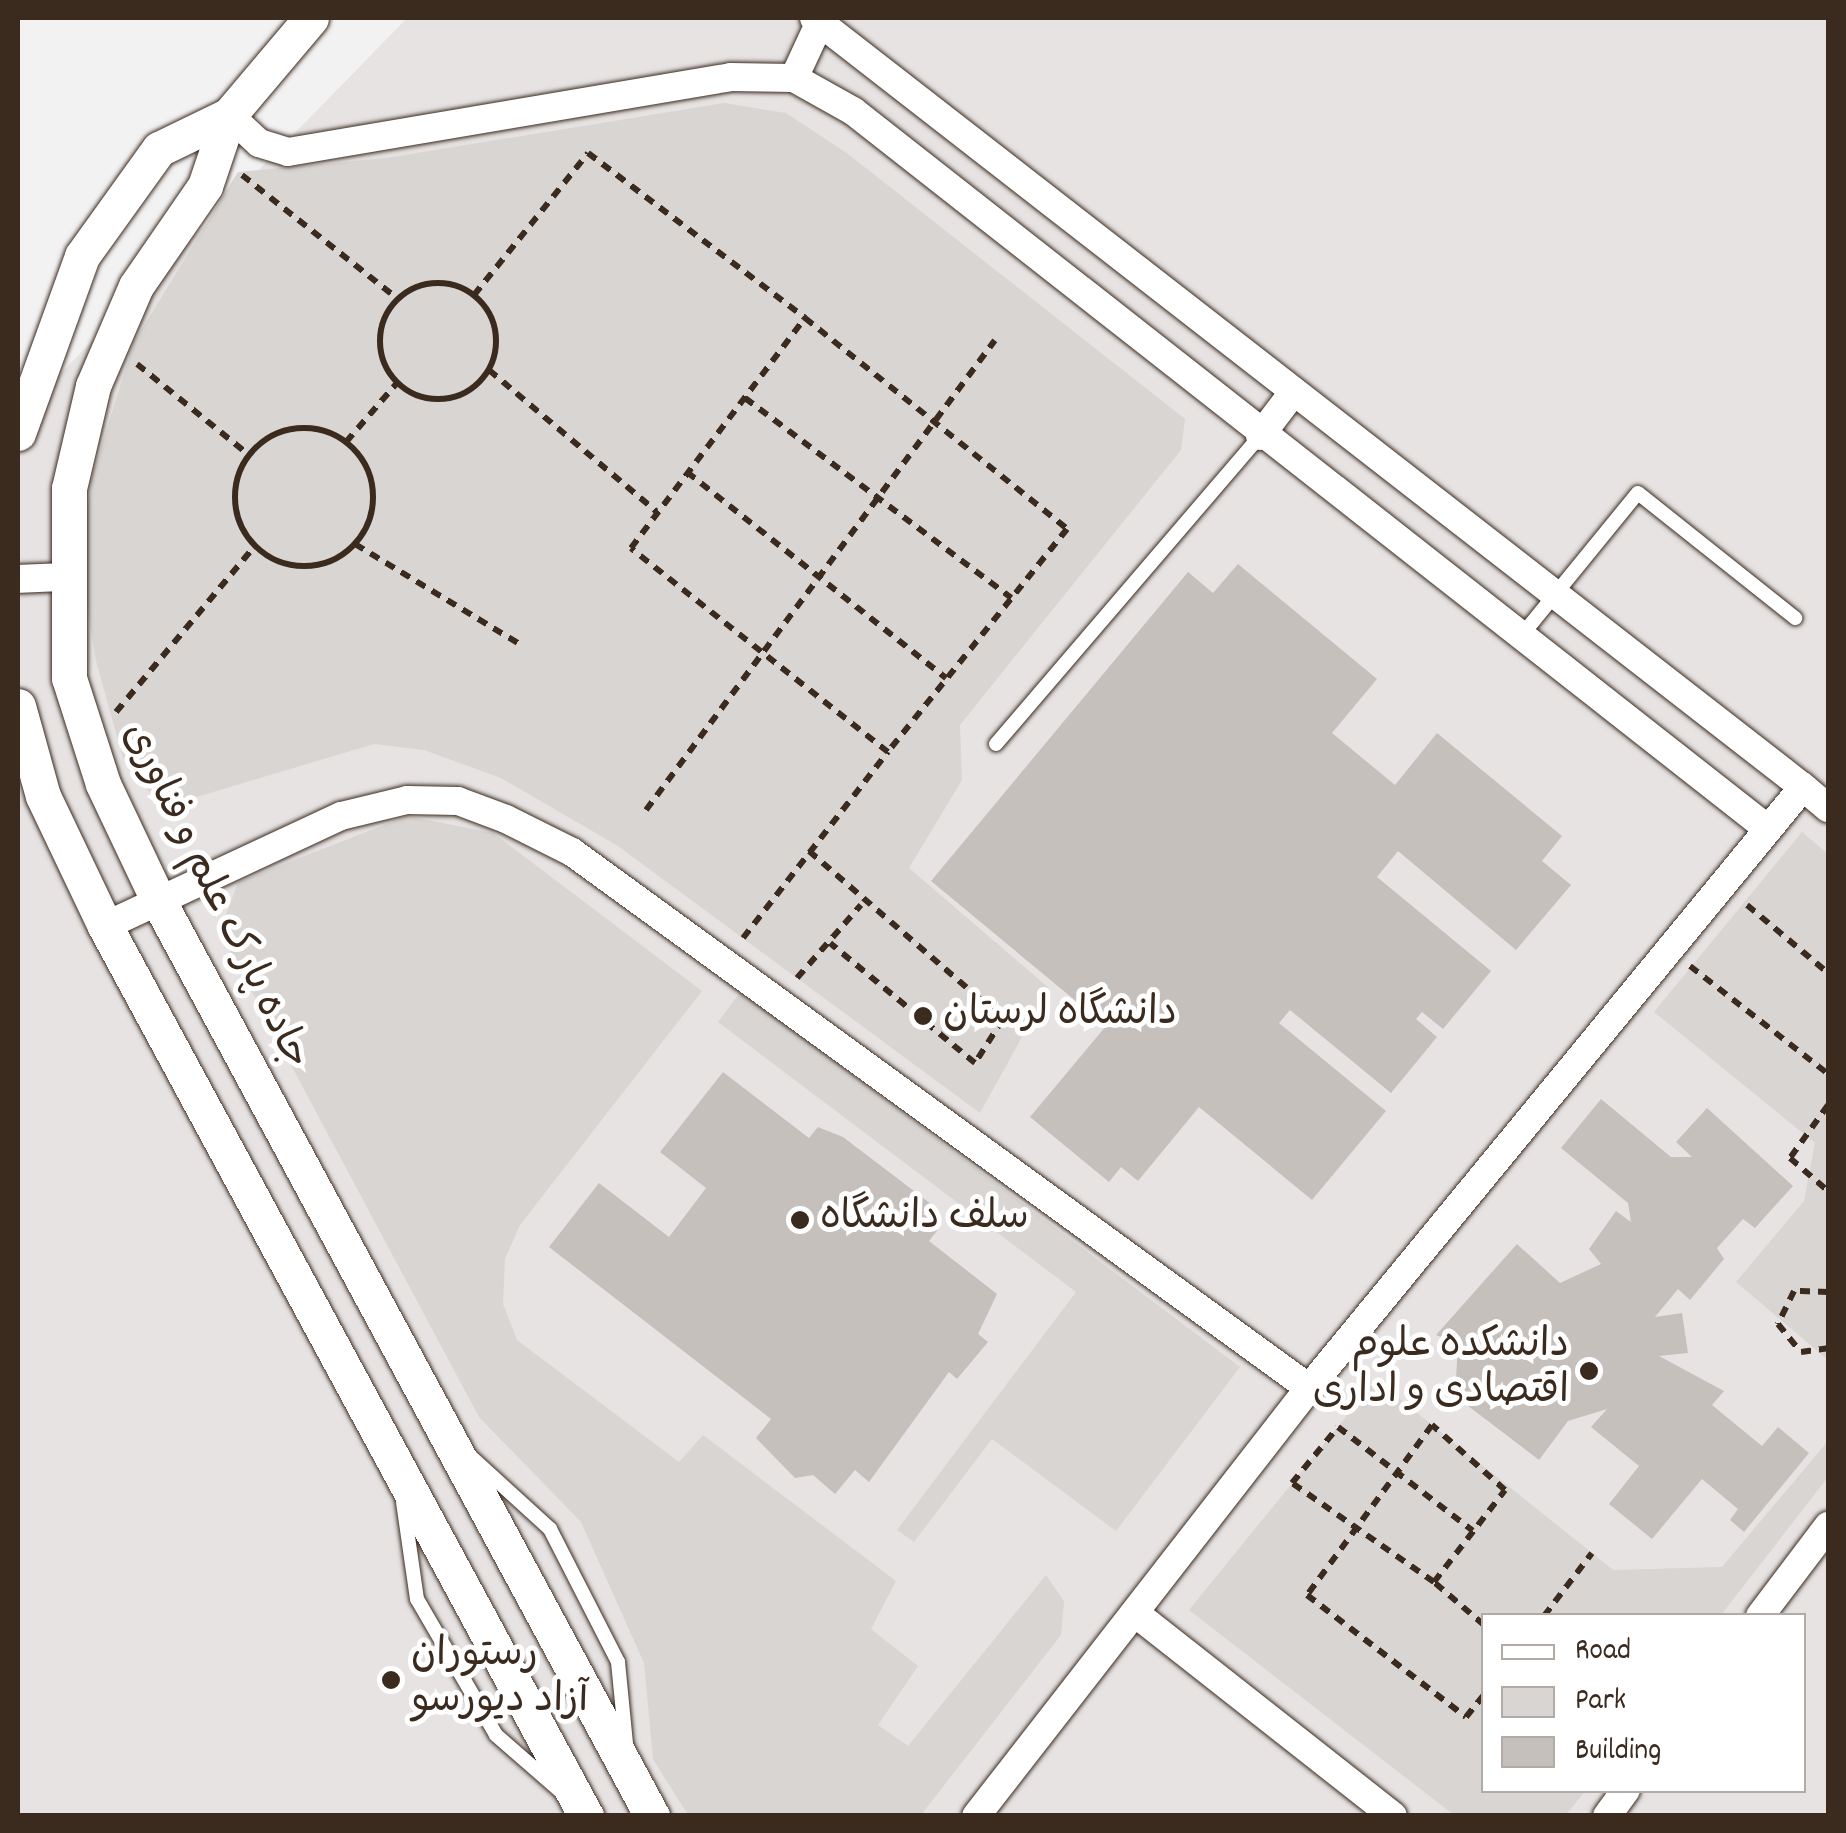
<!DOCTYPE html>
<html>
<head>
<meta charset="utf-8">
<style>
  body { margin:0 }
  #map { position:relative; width:1846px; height:1833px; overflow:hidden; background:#f3f2f2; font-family:Dekko,"Playpen Sans Arabic",sans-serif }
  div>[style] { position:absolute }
  .built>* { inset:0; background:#e6e3e2 }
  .green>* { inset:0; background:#d8d5d2 }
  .building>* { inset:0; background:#c6c0bd }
  .path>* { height:6px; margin-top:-3px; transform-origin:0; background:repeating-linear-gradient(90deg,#3b2a1e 0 10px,transparent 0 18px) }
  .path>.ring { margin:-3px; padding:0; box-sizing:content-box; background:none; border:6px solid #3b2a1e; border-radius:50% }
  .roads { filter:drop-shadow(0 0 2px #3b2a1e) drop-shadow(0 0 2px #3b2a1e) }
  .service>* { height:14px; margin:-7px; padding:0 7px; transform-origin:7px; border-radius:7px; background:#fff }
  .minor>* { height:28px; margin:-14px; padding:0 14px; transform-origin:14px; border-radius:14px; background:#fff }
  .tertiary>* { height:35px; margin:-17.5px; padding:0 17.5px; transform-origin:17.5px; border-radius:17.5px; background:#fff }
  .dots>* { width:28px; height:28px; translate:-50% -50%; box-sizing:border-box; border:5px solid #fff; border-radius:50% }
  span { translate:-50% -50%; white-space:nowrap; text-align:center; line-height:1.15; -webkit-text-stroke:10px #fff; paint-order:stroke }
  .street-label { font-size:40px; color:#3b2a1e }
  .poi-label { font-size:40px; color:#3b2a1e }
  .left { translate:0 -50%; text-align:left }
  .right { translate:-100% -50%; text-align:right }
  .frame { position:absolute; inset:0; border:20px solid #3b2a1e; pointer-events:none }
  .legend { position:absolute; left:1481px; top:1613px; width:325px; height:180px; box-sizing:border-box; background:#fff; border:2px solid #b1aaa5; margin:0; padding:12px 18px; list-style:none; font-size:30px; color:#3b2a1e }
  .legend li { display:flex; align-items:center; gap:20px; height:50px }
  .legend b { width:50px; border:2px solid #b1aaa5 }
</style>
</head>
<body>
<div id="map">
  <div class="built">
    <i style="clip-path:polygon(evenodd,407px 18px,1828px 18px,1828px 1815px,18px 1815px,18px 417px,407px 18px,1484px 1616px,1804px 1616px,1804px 1790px,1484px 1790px,1484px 1616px)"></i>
  </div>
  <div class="green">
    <i style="clip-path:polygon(724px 103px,786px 113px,848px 154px,1185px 419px,1181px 450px,960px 725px,962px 780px,909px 868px,1049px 988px,980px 1113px,618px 846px,501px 778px,424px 750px,374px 744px,163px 807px,125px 765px,96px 661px,81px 569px,91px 480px,134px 342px,238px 172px,386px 158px)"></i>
    <i style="clip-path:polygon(407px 816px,493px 833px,702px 991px,520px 1225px,505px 1259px,503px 1304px,517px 1340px,679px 1462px,703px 1435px,896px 1581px,871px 1629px,918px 1666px,878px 1725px,908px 1746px,1046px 1575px,1064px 1601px,1061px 1635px,921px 1815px,688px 1815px,653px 1759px,644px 1663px,581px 1522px,479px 1417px,220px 932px,238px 882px)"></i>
    <i style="clip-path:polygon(1802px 832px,1828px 854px,1828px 1360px,1736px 1282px,1804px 1201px,1815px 1143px,1654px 1012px)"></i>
    <i style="clip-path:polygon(741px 991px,1240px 1367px,1116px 1531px,992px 1439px,914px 1542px,897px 1530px,1076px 1292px,718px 1022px)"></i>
    <i style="clip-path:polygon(1376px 1380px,1613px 1570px,1722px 1567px,1828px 1441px,1828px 1477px,1721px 1615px,1484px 1616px,1484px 1790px,1585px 1791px,1566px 1815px,1454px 1815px,1189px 1610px)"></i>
  </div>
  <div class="building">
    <i style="clip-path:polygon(1238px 564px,1377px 679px,1332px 733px,1395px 785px,1437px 733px,1562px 836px,1542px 861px,1571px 885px,1516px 950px,1398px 851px,1377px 877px,1491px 971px,1443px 1029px,1422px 1012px,1416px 1019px,1437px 1037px,1391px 1093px,1290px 1010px,1279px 1023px,1386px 1111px,1312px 1200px,1199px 1107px,1138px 1181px,1121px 1167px,1109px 1182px,1030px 1117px,1106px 1026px,931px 881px,1188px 572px,1213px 593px)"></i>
    <i style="clip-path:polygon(723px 1072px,809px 1138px,818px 1127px,843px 1137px,931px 1204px,923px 1214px,940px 1227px,929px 1241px,997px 1294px,978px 1334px,988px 1342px,957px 1379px,949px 1372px,869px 1482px,855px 1470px,835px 1494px,813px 1475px,795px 1478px,756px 1438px,771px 1419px,549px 1247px,599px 1183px,669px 1237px,706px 1188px,660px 1152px)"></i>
    <i style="clip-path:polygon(1601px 1099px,1671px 1157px,1692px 1157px,1676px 1142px,1707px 1108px,1793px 1186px,1755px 1228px,1743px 1219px,1717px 1248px,1724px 1259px,1690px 1300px,1678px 1289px,1655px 1317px,1682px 1313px,1688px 1353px,1659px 1356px,1724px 1391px,1712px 1405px,1762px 1446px,1778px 1427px,1809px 1453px,1744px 1532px,1730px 1520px,1738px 1509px,1702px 1479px,1652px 1539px,1609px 1504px,1639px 1466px,1591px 1427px,1607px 1409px,1568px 1421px,1539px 1460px,1455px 1396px,1458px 1344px,1436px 1335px,1517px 1244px,1560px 1283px,1601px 1264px,1589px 1249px,1616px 1211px,1631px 1222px,1628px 1203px,1561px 1148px)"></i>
  </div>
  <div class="path">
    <i style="left:242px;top:175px;width:199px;rotate:38.5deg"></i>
    <i class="ring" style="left:380px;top:283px;width:110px;height:110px"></i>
    <i style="left:474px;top:295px;width:182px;rotate:-51.2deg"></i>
    <i style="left:588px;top:153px;width:273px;rotate:37.2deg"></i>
    <i style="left:805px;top:318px;width:336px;rotate:38.8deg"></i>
    <i style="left:1067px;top:529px;width:286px;rotate:128.8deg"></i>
    <i style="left:888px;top:752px;width:328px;rotate:-141.6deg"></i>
    <i style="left:631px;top:548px;width:288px;rotate:-52.9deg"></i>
    <i style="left:137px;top:364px;width:144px;rotate:39.1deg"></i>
    <i style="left:489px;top:370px;width:219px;rotate:40.2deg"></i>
    <i style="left:745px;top:398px;width:333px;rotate:36.9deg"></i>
    <i class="ring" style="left:235px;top:428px;width:132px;height:132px"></i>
    <i style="left:346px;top:442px;width:78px;rotate:-49.2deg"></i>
    <i style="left:687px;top:472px;width:331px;rotate:38.5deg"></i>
    <i style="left:355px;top:544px;width:197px;rotate:31.3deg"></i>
    <i style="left:116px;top:712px;width:217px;rotate:-50.1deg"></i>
    <i style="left:646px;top:810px;width:585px;rotate:-53.4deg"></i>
    <i style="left:809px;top:851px;width:257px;rotate:40.9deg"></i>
    <i style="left:1003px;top:1019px;width:52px;rotate:122.5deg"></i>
    <i style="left:975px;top:1063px;width:188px;rotate:-140.4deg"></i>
    <i style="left:1747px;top:905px;width:106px;rotate:40deg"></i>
    <i style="left:743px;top:938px;width:236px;rotate:-52.1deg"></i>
    <i style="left:1690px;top:966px;width:175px;rotate:38deg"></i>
    <i style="left:797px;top:978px;width:97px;rotate:-48.8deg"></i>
    <i style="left:1828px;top:1105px;width:65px;rotate:125.6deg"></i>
    <i style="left:1790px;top:1158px;width:50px;rotate:41deg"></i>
    <i style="left:1828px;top:1292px;width:34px;rotate:-178deg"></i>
    <i style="left:1794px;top:1291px;width:37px;rotate:116deg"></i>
    <i style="left:1778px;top:1324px;width:36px;rotate:51deg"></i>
    <i style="left:1801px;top:1352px;width:27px;rotate:-8deg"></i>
    <i style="left:1434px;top:1582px;width:173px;rotate:-145.1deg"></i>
    <i style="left:1292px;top:1483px;width:72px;rotate:-50.6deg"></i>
    <i style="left:1338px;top:1427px;width:170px;rotate:37.6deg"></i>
    <i style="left:1544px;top:1616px;width:79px;rotate:-52.7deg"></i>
    <i style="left:1484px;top:1625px;width:66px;rotate:-139.3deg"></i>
    <i style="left:1434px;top:1582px;width:116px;rotate:-52.3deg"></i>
    <i style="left:1505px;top:1490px;width:98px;rotate:-138.3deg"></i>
    <i style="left:1432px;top:1425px;width:211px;rotate:126.3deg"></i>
    <i style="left:1307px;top:1595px;width:200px;rotate:37.5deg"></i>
    <i style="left:1466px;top:1717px;width:28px;rotate:-51deg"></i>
  </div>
  <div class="roads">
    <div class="service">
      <i style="left:1522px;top:635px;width:183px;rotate:-50.8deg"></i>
      <i style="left:1638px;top:493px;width:201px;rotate:38.5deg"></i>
      <i style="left:996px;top:744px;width:406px;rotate:-49.4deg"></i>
      <i style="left:471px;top:1457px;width:107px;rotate:42.3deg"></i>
      <i style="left:550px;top:1529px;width:149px;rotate:62.9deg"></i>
      <i style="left:618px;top:1662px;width:82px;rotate:84.4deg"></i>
      <i style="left:403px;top:1502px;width:98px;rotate:81.8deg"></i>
      <i style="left:417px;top:1599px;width:157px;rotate:59.8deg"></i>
      <i style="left:496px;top:1735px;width:84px;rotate:41.1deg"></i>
    </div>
    <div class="minor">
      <i style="left:814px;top:18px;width:1253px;rotate:37.87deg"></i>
      <i style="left:1803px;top:787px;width:778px;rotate:129.42deg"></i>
      <i style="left:1309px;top:1388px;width:542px;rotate:127.88deg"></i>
      <i style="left:794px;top:78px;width:62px;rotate:-65.1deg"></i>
      <i style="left:229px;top:115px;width:41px;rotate:43deg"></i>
      <i style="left:259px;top:143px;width:30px;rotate:17deg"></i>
      <i style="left:288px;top:152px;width:449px;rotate:-9.6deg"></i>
      <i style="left:731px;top:77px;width:63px;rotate:0.9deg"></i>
      <i style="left:794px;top:78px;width:68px;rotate:29.2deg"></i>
      <i style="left:853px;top:111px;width:1163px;rotate:38.12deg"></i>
      <i style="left:1260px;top:436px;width:53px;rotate:-52.7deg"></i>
      <i style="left:18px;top:579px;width:46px;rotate:-2.5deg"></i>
      <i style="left:1803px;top:787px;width:33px;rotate:40deg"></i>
      <i style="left:105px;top:926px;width:260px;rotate:-25deg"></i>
      <i style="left:341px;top:816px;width:68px;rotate:-13.6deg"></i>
      <i style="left:407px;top:800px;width:51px;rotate:1.1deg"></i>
      <i style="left:458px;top:801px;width:51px;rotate:20.6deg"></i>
      <i style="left:506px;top:819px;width:74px;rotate:26.6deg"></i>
      <i style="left:572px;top:852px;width:911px;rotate:36.03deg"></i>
      <i style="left:1135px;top:1613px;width:328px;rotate:38.2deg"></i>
      <i style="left:1760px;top:1616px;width:113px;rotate:-52.9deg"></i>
      <i style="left:1607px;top:1816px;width:32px;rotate:-54deg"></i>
    </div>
    <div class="tertiary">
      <i style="left:311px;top:18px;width:127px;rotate:130.2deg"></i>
      <i style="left:229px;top:115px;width:75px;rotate:108.7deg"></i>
      <i style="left:205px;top:186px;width:121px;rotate:124.6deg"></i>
      <i style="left:136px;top:286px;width:109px;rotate:113.3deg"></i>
      <i style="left:93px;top:386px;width:105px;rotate:103.2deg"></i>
      <i style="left:69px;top:488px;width:190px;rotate:90deg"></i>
      <i style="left:69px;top:678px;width:111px;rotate:72.2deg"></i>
      <i style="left:103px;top:784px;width:128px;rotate:64.6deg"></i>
      <i style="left:158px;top:900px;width:1041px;rotate:61.66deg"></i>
      <i style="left:18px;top:433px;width:188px;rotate:-70.1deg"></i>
      <i style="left:82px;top:256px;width:132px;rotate:-54.3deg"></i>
      <i style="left:159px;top:149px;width:78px;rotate:-25.9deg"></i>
      <i style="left:18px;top:706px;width:93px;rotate:74.5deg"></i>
      <i style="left:43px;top:796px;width:144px;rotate:64.5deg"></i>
      <i style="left:105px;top:926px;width:1012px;rotate:61.61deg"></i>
    </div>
  </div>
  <div class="dots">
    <i style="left:923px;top:1016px;background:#3b2a1e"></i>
    <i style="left:800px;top:1220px;background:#3b2a1e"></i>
    <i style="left:1589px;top:1371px;background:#3b2a1e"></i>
    <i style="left:391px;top:1680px;background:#3b2a1e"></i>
  </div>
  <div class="street-label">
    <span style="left:213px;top:897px;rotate:64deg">جاده پارک علم و فناوری</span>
  </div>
  <div class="poi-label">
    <span class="left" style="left:943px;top:1016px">دانشگاه لرستان</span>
    <span class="left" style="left:820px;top:1220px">سلف دانشگاه</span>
    <span class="right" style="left:1569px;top:1371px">دانشکده علوم<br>اقتصادی و اداری</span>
    <span class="left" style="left:411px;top:1680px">رستوران<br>آزاد دیورسو</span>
  </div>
  <div class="frame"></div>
  <ul class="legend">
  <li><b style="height:12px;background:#fff"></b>Road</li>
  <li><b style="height:28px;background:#d8d5d2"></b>Park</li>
  <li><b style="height:28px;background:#c6c0bd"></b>Building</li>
  </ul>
</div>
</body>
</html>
